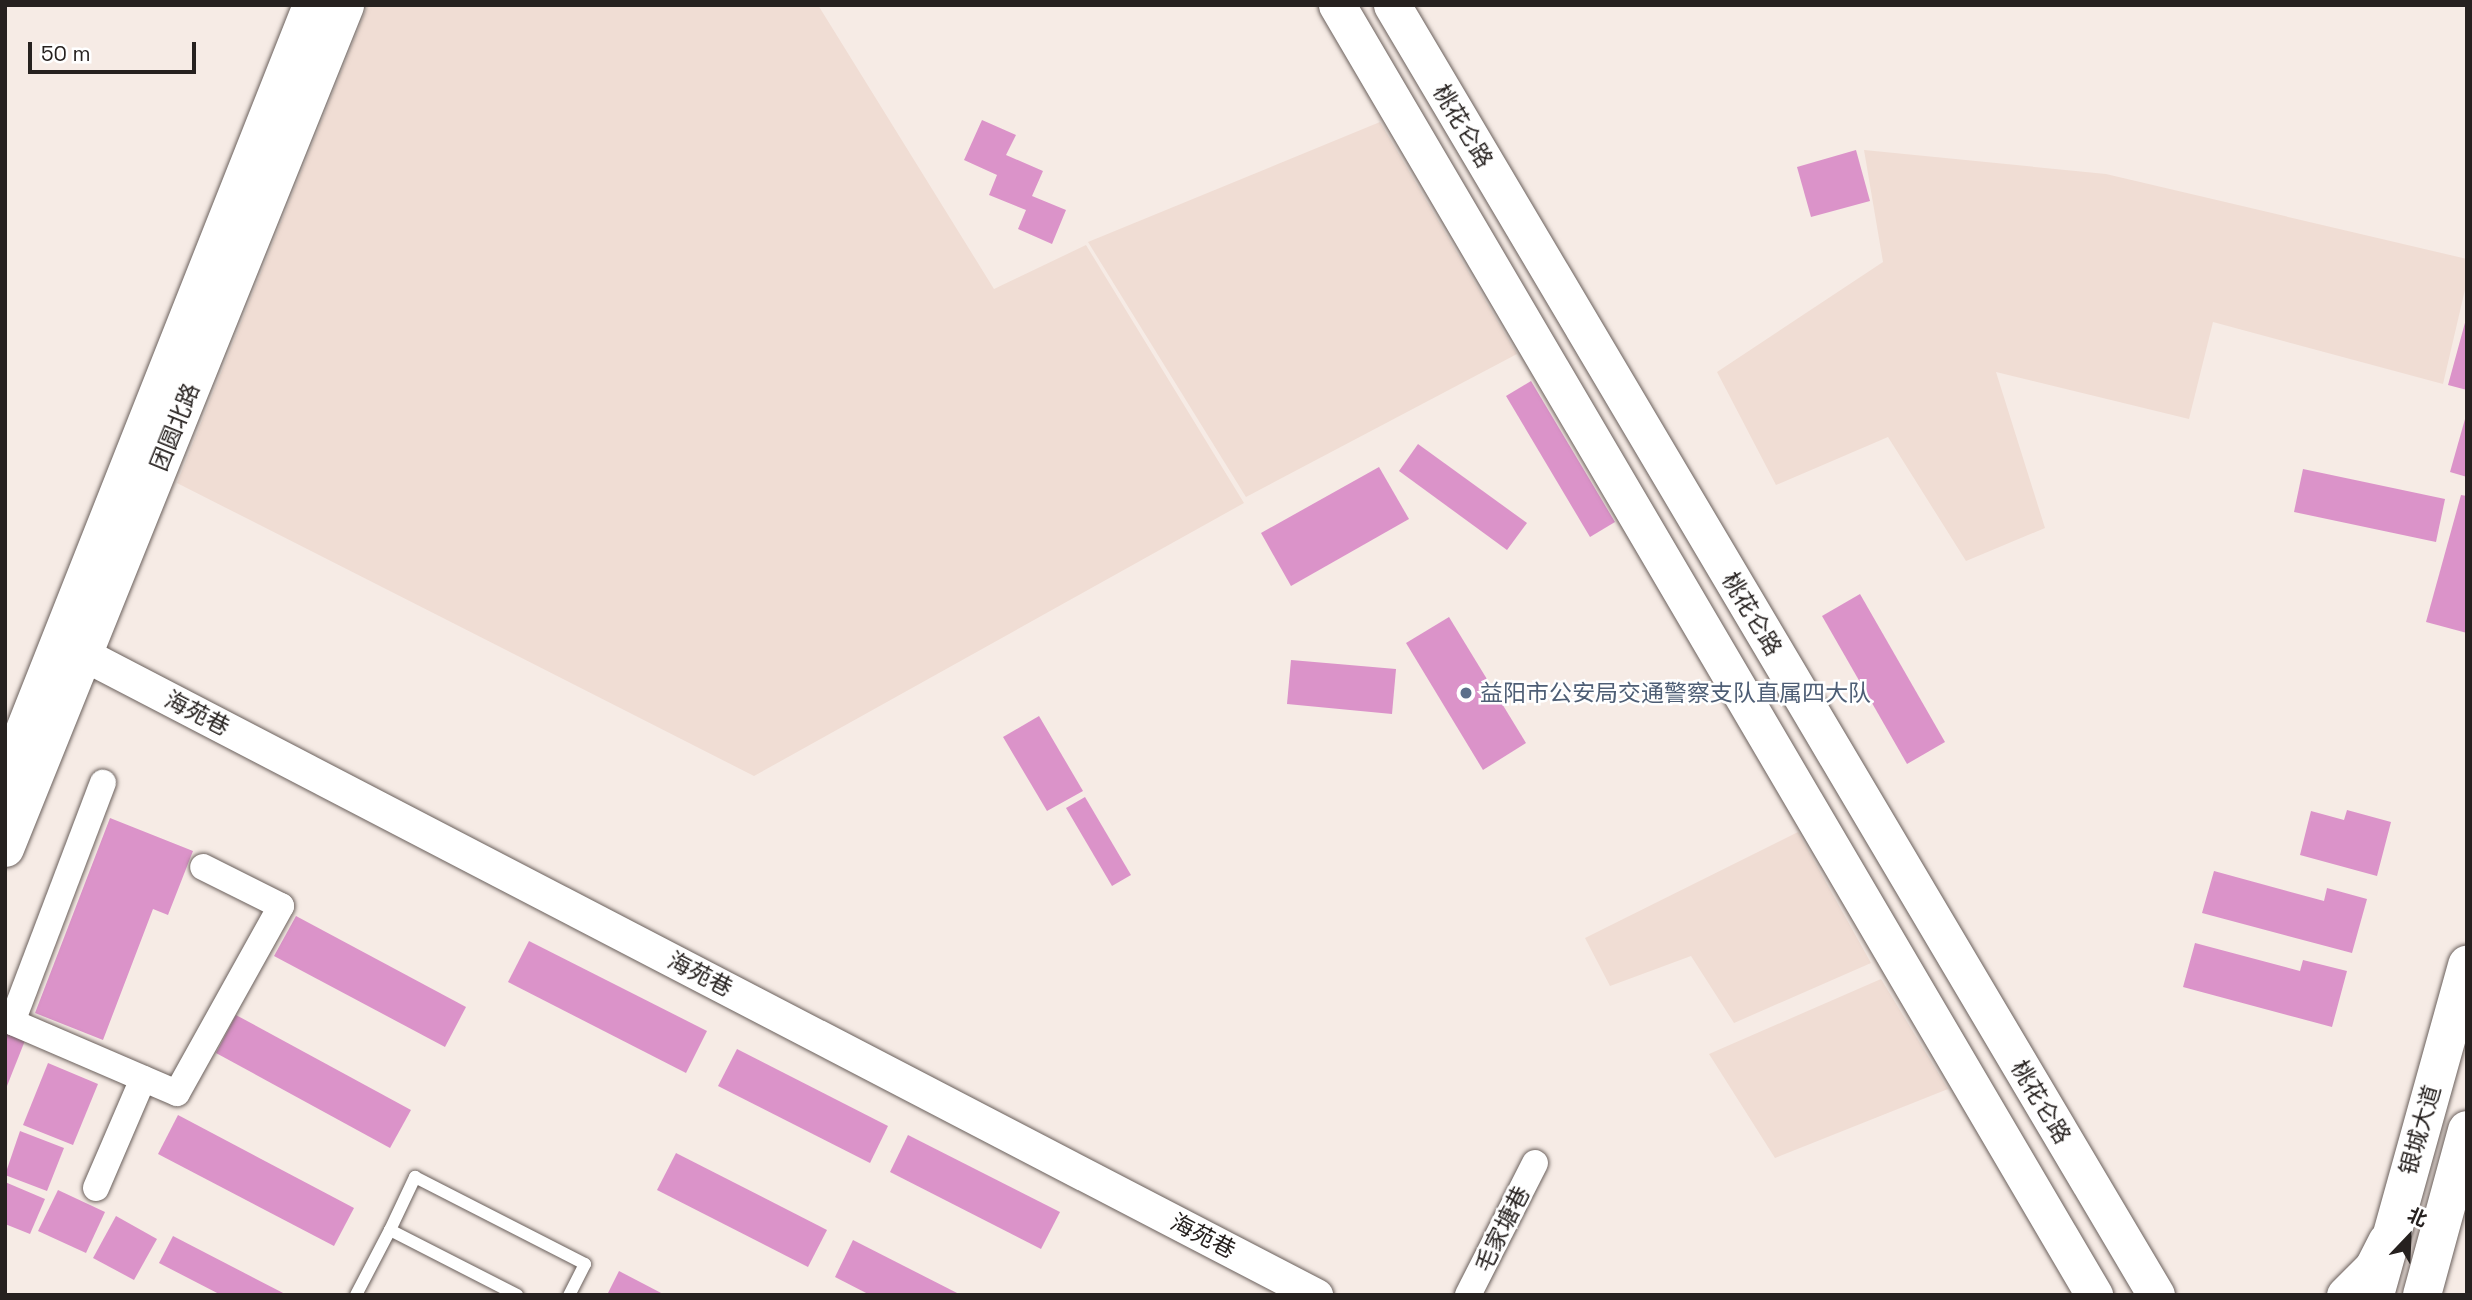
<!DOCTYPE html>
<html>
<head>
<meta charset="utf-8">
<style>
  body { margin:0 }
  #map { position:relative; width:2472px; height:1300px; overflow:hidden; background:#f6ebe5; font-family:"Space Grotesk","Noto Sans SC",sans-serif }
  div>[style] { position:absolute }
  .built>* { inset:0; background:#f0ddd4 }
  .building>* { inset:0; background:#db93c9 }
  .roads { filter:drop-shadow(0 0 2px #6a605c) drop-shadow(0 0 2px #6a605c) }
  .service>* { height:12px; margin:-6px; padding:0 6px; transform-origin:6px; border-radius:6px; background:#fff }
  .minor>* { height:26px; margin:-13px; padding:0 13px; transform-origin:13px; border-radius:13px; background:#fff }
  .tertiary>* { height:33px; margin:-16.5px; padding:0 16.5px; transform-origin:16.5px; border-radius:16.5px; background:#fff }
  .secondary>* { height:37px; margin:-18.5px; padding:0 18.5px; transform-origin:18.5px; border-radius:18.5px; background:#fff }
  .primary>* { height:38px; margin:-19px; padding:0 19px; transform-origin:19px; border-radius:19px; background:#fff }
  .dots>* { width:19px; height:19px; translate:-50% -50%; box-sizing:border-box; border:4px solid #fff; border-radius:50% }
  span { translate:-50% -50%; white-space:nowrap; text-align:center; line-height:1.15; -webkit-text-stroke:5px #fff; paint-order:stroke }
  .street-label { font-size:23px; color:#26211f }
  .service-label { font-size:23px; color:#4e5e75 }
  .left { translate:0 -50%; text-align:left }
  .frame { position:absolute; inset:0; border:7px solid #26211f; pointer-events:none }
  .north { position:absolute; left:2374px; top:1202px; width:70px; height:70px; -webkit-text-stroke:5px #fff; paint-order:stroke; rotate:23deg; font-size:19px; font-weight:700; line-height:28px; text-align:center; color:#26211f }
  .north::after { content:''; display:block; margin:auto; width:24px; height:32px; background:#26211f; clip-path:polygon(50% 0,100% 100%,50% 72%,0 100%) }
  .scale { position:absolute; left:28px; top:42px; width:168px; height:32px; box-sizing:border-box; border:4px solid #26211f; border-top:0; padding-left:9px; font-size:21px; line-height:24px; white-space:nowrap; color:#26211f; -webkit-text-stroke:5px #fff; paint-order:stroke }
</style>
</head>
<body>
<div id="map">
  <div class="built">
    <i style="clip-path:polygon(368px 5px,818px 5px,994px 289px,1086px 245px,1244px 503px,754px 776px,177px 483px)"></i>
    <i style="clip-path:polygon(1380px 122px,1517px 354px,1246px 497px,1088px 242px)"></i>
    <i style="clip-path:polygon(1864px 150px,2106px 174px,2467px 259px,2467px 281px,2443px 384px,2213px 322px,2189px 419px,1996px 372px,2045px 528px,1966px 561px,1888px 437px,1776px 485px,1717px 372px,1883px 262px)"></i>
    <i style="clip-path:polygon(1798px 832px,1871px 963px,1734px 1023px,1691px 956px,1610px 986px,1585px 938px)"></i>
    <i style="clip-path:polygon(1881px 979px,1948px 1089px,1775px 1158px,1709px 1054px)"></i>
  </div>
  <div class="building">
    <i style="clip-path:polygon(982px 120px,1016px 135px,1006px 155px,1043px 171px,1032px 196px,1066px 210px,1052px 244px,1018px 229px,1026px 210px,989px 195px,997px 175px,964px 160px)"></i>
    <i style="clip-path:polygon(1856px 150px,1870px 201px,1811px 217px,1797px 167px)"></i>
    <i style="clip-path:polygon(2466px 319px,2467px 319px,2467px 390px,2448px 385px)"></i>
    <i style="clip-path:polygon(1531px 381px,1615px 522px,1590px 537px,1506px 396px)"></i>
    <i style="clip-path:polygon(2467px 412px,2467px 477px,2450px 472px)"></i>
    <i style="clip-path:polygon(1418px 444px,1527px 523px,1507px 550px,1399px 471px)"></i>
    <i style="clip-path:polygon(1379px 467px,1409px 519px,1291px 586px,1261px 533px)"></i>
    <i style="clip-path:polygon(2303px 469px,2445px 499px,2436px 542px,2294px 512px)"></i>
    <i style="clip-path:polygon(2461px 495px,2467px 496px,2467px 633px,2426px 622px)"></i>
    <i style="clip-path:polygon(1860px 594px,1945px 742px,1907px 764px,1822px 616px)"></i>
    <i style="clip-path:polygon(1449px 617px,1526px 743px,1483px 770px,1406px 643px)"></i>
    <i style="clip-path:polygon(1291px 660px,1396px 669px,1392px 714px,1287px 704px)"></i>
    <i style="clip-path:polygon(1039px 716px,1083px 791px,1047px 811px,1003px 737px)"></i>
    <i style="clip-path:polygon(1085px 797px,1131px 875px,1112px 886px,1066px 808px)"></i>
    <i style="clip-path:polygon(2347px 810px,2391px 822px,2377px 876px,2300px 855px,2311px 811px,2344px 820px)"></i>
    <i style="clip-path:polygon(110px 818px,193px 851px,168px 915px,153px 909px,103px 1040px,35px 1013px)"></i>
    <i style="clip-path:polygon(2214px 871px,2324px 901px,2327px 888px,2367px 899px,2352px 953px,2202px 913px)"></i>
    <i style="clip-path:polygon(296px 916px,466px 1007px,445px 1047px,274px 956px)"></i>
    <i style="clip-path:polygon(529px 941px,707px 1031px,686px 1073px,508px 982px)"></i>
    <i style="clip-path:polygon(2195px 943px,2300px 971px,2303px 960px,2347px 971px,2332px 1027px,2183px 987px)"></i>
    <i style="clip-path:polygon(236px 1015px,411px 1110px,390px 1148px,216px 1053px)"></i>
    <i style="clip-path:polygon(5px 1030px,26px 1038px,5px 1091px)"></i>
    <i style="clip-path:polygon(737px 1049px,888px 1126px,870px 1163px,718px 1086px)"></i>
    <i style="clip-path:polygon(48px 1063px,98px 1084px,73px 1145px,23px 1125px)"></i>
    <i style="clip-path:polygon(178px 1115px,354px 1208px,334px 1246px,158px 1154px)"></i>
    <i style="clip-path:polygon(20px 1131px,64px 1148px,47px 1191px,5px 1175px)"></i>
    <i style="clip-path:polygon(908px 1135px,1060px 1212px,1041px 1249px,890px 1172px)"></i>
    <i style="clip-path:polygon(676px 1153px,827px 1230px,808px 1267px,657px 1190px)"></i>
    <i style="clip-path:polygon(5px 1182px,45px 1199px,30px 1234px,5px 1224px)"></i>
    <i style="clip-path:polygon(58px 1190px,105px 1212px,86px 1253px,38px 1231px)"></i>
    <i style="clip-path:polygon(116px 1216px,157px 1239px,134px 1280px,93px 1258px)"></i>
    <i style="clip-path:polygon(173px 1236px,287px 1295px,221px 1295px,159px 1263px)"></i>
    <i style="clip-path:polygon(853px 1240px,961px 1295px,870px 1295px,835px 1277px)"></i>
    <i style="clip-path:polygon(619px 1271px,665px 1295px,607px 1295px)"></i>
  </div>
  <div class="roads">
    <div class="service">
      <i style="left:390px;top:1230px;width:59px;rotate:-64.7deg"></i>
      <i style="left:415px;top:1177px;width:191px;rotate:27.1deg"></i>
      <i style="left:585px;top:1264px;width:35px;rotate:117deg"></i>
      <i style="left:356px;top:1295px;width:73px;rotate:-62.4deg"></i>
      <i style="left:390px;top:1230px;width:143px;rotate:27.1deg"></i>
    </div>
    <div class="minor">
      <i style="left:5px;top:1019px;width:187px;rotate:23.3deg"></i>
      <i style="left:177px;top:1093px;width:214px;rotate:-60.9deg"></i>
      <i style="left:281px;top:906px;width:87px;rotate:-153.4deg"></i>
      <i style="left:12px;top:1022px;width:256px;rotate:-69.2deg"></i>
      <i style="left:96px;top:1188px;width:119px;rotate:-66.7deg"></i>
      <i style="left:1468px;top:1295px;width:148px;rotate:-63.1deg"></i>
    </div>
    <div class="tertiary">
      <i style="left:83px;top:654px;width:1390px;rotate:27.47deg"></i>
    </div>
    <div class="secondary">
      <i style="left:1337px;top:5px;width:1496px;rotate:59.59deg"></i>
      <i style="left:1392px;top:5px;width:1499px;rotate:59.36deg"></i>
      <i style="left:5px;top:777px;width:830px;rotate:-68.38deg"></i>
      <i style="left:5px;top:848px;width:909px;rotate:-68.03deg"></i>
      <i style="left:2345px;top:1295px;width:40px;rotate:-45deg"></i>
      <i style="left:2373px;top:1267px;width:29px;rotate:-63deg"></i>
    </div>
    <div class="primary">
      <i style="left:2375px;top:1295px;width:343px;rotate:-74.4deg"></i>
      <i style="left:2422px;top:1295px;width:171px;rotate:-74.7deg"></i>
    </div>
  </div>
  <div class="dots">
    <i style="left:1466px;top:693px;background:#5c6f8a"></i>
  </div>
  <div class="street-label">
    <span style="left:1463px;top:126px;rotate:59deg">桃花仑路</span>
    <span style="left:175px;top:427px;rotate:-68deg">团圆北路</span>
    <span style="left:1752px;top:614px;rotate:59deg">桃花仑路</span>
    <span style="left:197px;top:713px;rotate:27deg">海苑巷</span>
    <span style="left:700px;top:974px;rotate:27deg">海苑巷</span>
    <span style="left:2041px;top:1102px;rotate:59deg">桃花仑路</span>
    <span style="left:2420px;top:1130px;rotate:-74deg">银城大道</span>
    <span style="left:1502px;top:1229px;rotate:-63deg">毛家塘巷</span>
    <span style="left:1203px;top:1236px;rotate:27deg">海苑巷</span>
  </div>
  <div class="service-label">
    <span class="left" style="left:1480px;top:693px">益阳市公安局交通警察支队直属四大队</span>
  </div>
  <div class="frame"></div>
  <div class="north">北</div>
  <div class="scale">50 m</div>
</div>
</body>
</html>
